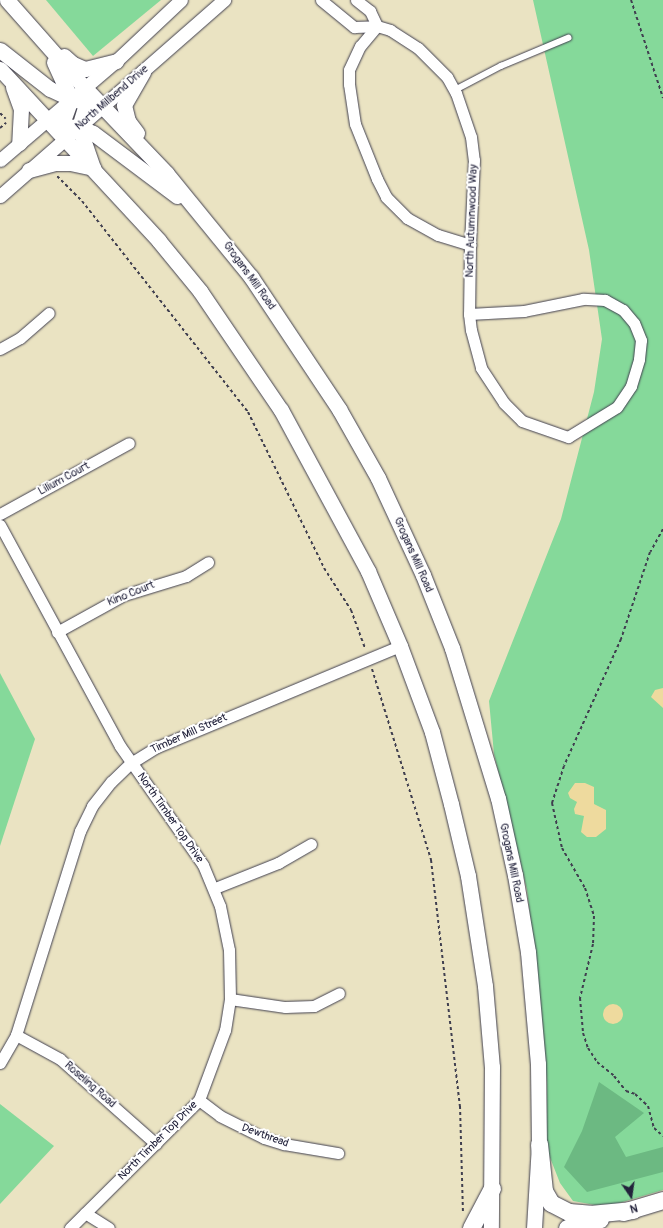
<!DOCTYPE html>
<html>
<head>
<meta charset="utf-8">
<style>
  body { margin:0 }
  #map { position:relative; width:663px; height:1228px; overflow:hidden; background:#eae3c2; font-family:Pangolin,sans-serif }
  div>[style] { position:absolute }
  .green>* { inset:0; background:#85d99a }
  .forest>* { inset:0; background:#6cb982 }
  .sand>* { inset:0; background:#eeda9e }
  .round { border-radius:50% }
  .path>* { height:2px; margin-top:-1px; transform-origin:0; background:repeating-linear-gradient(90deg,#403f4f 0 3px,transparent 0 6px) }
  .roads { filter:drop-shadow(0 0 1px #403f4f) drop-shadow(0 0 1px #403f4f) }
  .service>* { height:5.5px; margin:-2.75px; padding:0 2.75px; transform-origin:2.75px; border-radius:2.75px; background:#fff }
  .minor>* { height:11px; margin:-5.5px; padding:0 5.5px; transform-origin:5.5px; border-radius:5.5px; background:#fff }
  .tertiary>* { height:13px; margin:-6.5px; padding:0 6.5px; transform-origin:6.5px; border-radius:6.5px; background:#fff }
  .secondary>* { height:15px; margin:-7.5px; padding:0 7.5px; transform-origin:7.5px; border-radius:7.5px; background:#fff }
  .primary>* { height:17px; margin:-8.5px; padding:0 8.5px; transform-origin:8.5px; border-radius:8.5px; background:#fff }
  span { translate:-50% -50%; white-space:nowrap; text-align:center; line-height:1.15; -webkit-text-stroke:4px #fff; paint-order:stroke }
  .street-label { font-size:11px; color:#22223b }
  .north { position:absolute; left:611px; top:1176px; width:40px; height:40px; -webkit-text-stroke:3px #fff; paint-order:stroke; rotate:167deg; font-size:11px; font-weight:700; line-height:16px; text-align:center; color:#22223b }
  .north::after { content:''; display:block; margin:auto; width:14px; height:18px; background:#22223b; clip-path:polygon(50% 0,100% 100%,50% 72%,0 100%) }
</style>
</head>
<body>
<div id="map">
  <div class="green">
    <i style="clip-path:polygon(46px 0,161px 0,93px 56px)"></i>
    <i style="clip-path:polygon(533px 0,663px 0,663px 1190px,616px 1204px,595px 1205px,573px 1201px,560px 1183px,547px 1150px,547px 1084px,541px 1008px,527px 890px,494px 754px,489px 701px,561px 519px,594px 392px,602px 339px,589px 250px)"></i>
    <i style="clip-path:polygon(0 673px,35px 739px,0 846px)"></i>
    <i style="clip-path:polygon(0 1104px,54px 1146px,0 1204px)"></i>
  </div>
  <div class="forest">
    <i style="clip-path:polygon(599px 1082px,644px 1113px,615px 1137px,626px 1157px,663px 1147px,663px 1172px,587px 1192px,564px 1167px,582px 1131px)"></i>
  </div>
  <div class="sand">
    <i style="clip-path:polygon(663px 688px,663px 708px,651px 697px,655px 690px)"></i>
    <i style="clip-path:polygon(575px 783px,585px 783px,594px 787px,594px 804px,606px 810px,606px 829px,596px 837px,587px 837px,581px 832px,584px 816px,575px 814px,574px 809px,577px 802px,570px 798px,568px 793px)"></i>
    <i class="round" style="left:603px;top:1004px;width:20px;height:20px"></i>
  </div>
  <div class="path">
    <i style="left:631px;top:0;width:103px;rotate:71.9deg"></i>
    <i style="left:0;top:113px;width:8px;rotate:45deg"></i>
    <i style="left:0;top:128px;width:8px;rotate:-40deg"></i>
    <i style="left:57px;top:176px;width:35px;rotate:45deg"></i>
    <i style="left:82px;top:201px;width:268px;rotate:51.8deg"></i>
    <i style="left:248px;top:412px;width:174px;rotate:64deg"></i>
    <i style="left:324px;top:568px;width:50px;rotate:57.3deg"></i>
    <i style="left:351px;top:610px;width:40px;rotate:69.8deg"></i>
    <i style="left:663px;top:529px;width:26px;rotate:119deg"></i>
    <i style="left:650px;top:552px;width:92px;rotate:108.4deg"></i>
    <i style="left:621px;top:639px;width:139px;rotate:114.2deg"></i>
    <i style="left:564px;top:766px;width:39px;rotate:108deg"></i>
    <i style="left:552px;top:803px;width:46px;rotate:77.5deg"></i>
    <i style="left:562px;top:848px;width:46px;rotate:60.1deg"></i>
    <i style="left:585px;top:888px;width:29px;rotate:72deg"></i>
    <i style="left:594px;top:916px;width:28px;rotate:92deg"></i>
    <i style="left:593px;top:944px;width:56px;rotate:103.5deg"></i>
    <i style="left:580px;top:998px;width:35px;rotate:85deg"></i>
    <i style="left:583px;top:1033px;width:16px;rotate:72deg"></i>
    <i style="left:588px;top:1048px;width:17px;rotate:57deg"></i>
    <i style="left:597px;top:1062px;width:22px;rotate:39deg"></i>
    <i style="left:614px;top:1076px;width:19px;rotate:51deg"></i>
    <i style="left:626px;top:1091px;width:9px;rotate:18deg"></i>
    <i style="left:635px;top:1094px;width:18px;rotate:43deg"></i>
    <i style="left:648px;top:1106px;width:23px;rotate:75deg"></i>
    <i style="left:654px;top:1128px;width:12px;rotate:42deg"></i>
    <i style="left:372px;top:669px;width:200px;rotate:72.8deg"></i>
    <i style="left:431px;top:860px;width:248px;rotate:83.3deg"></i>
    <i style="left:460px;top:1106px;width:106px;rotate:88.4deg"></i>
  </div>
  <div class="roads">
    <div class="service">
      <i style="left:455px;top:90px;width:52px;rotate:-27.6deg"></i>
      <i style="left:501px;top:66px;width:73px;rotate:-22.7deg"></i>
    </div>
    <div class="minor">
      <i style="left:321px;top:0;width:43px;rotate:39.3deg"></i>
      <i style="left:354px;top:27px;width:23px;rotate:-2deg"></i>
      <i style="left:377px;top:26px;width:14px;rotate:17deg"></i>
      <i style="left:390px;top:30px;width:33px;rotate:33deg"></i>
      <i style="left:418px;top:48px;width:41px;rotate:45deg"></i>
      <i style="left:447px;top:77px;width:18px;rotate:61deg"></i>
      <i style="left:456px;top:93px;width:46px;rotate:71.2deg"></i>
      <i style="left:471px;top:137px;width:23px;rotate:83deg"></i>
      <i style="left:474px;top:160px;width:85px;rotate:92.7deg"></i>
      <i style="left:470px;top:245px;width:69px;rotate:90.8deg"></i>
      <i style="left:469px;top:314px;width:16px;rotate:83deg"></i>
      <i style="left:471px;top:330px;width:39px;rotate:75deg"></i>
      <i style="left:481px;top:368px;width:42px;rotate:56.7deg"></i>
      <i style="left:504px;top:403px;width:25px;rotate:45deg"></i>
      <i style="left:522px;top:421px;width:49px;rotate:19.2deg"></i>
      <i style="left:568px;top:437px;width:57px;rotate:-31.5deg"></i>
      <i style="left:617px;top:407px;width:25px;rotate:-56deg"></i>
      <i style="left:631px;top:386px;width:28px;rotate:-73deg"></i>
      <i style="left:639px;top:359px;width:19px;rotate:-84deg"></i>
      <i style="left:641px;top:340px;width:18px;rotate:-112deg"></i>
      <i style="left:634px;top:323px;width:17px;rotate:-130deg"></i>
      <i style="left:623px;top:310px;width:21px;rotate:-151deg"></i>
      <i style="left:605px;top:300px;width:22px;rotate:-177deg"></i>
      <i style="left:583px;top:299px;width:60px;rotate:168.5deg"></i>
      <i style="left:524px;top:311px;width:55px;rotate:176.9deg"></i>
      <i style="left:356px;top:0;width:18px;rotate:38deg"></i>
      <i style="left:370px;top:11px;width:17px;rotate:65deg"></i>
      <i style="left:377px;top:26px;width:26px;rotate:130deg"></i>
      <i style="left:360px;top:46px;width:26px;rotate:115deg"></i>
      <i style="left:349px;top:70px;width:14px;rotate:90deg"></i>
      <i style="left:349px;top:84px;width:40px;rotate:81.5deg"></i>
      <i style="left:355px;top:124px;width:59px;rotate:68.2deg"></i>
      <i style="left:377px;top:179px;width:20px;rotate:63deg"></i>
      <i style="left:386px;top:197px;width:30px;rotate:45deg"></i>
      <i style="left:407px;top:218px;width:35px;rotate:29deg"></i>
      <i style="left:438px;top:235px;width:34px;rotate:17deg"></i>
      <i style="left:0;top:349px;width:23px;rotate:-29deg"></i>
      <i style="left:20px;top:338px;width:38px;rotate:-41deg"></i>
      <i style="left:0;top:514px;width:147px;rotate:-28.8deg"></i>
      <i style="left:0;top:525px;width:251px;rotate:61.5deg"></i>
      <i style="left:120px;top:746px;width:145px;rotate:55.1deg"></i>
      <i style="left:203px;top:865px;width:44px;rotate:67.5deg"></i>
      <i style="left:220px;top:906px;width:45px;rotate:78.4deg"></i>
      <i style="left:229px;top:950px;width:49px;rotate:88.8deg"></i>
      <i style="left:230px;top:999px;width:31px;rotate:99deg"></i>
      <i style="left:225px;top:1030px;width:75px;rotate:110.4deg"></i>
      <i style="left:199px;top:1100px;width:182px;rotate:135.2deg"></i>
      <i style="left:57px;top:632px;width:77px;rotate:-28.9deg"></i>
      <i style="left:124px;top:595px;width:65px;rotate:-17deg"></i>
      <i style="left:186px;top:576px;width:26px;rotate:-32deg"></i>
      <i style="left:215px;top:888px;width:68px;rotate:-21.6deg"></i>
      <i style="left:278px;top:863px;width:38px;rotate:-30deg"></i>
      <i style="left:230px;top:999px;width:56px;rotate:8.3deg"></i>
      <i style="left:285px;top:1007px;width:29px;rotate:-2deg"></i>
      <i style="left:314px;top:1006px;width:28px;rotate:-27deg"></i>
      <i style="left:16px;top:1035px;width:50px;rotate:28.6deg"></i>
      <i style="left:60px;top:1059px;width:128px;rotate:41.5deg"></i>
      <i style="left:0;top:1063px;width:32px;rotate:-60deg"></i>
      <i style="left:16px;top:1035px;width:214px;rotate:-72.6deg"></i>
      <i style="left:80px;top:831px;width:28px;rotate:-64deg"></i>
      <i style="left:92px;top:806px;width:31px;rotate:-52deg"></i>
      <i style="left:111px;top:782px;width:28px;rotate:-44deg"></i>
      <i style="left:131px;top:763px;width:31px;rotate:-32deg"></i>
      <i style="left:157px;top:747px;width:263px;rotate:-22.6deg"></i>
      <i style="left:199px;top:1100px;width:26px;rotate:37deg"></i>
      <i style="left:220px;top:1116px;width:49px;rotate:26.6deg"></i>
      <i style="left:264px;top:1138px;width:21px;rotate:17deg"></i>
      <i style="left:284px;top:1144px;width:55px;rotate:9.5deg"></i>
      <i style="left:85px;top:1213px;width:28px;rotate:32deg"></i>
    </div>
    <div class="tertiary">
      <i style="left:0;top:160px;width:153px;rotate:-40.5deg"></i>
      <i style="left:116px;top:61px;width:89px;rotate:-43.2deg"></i>
      <i style="left:0;top:196px;width:298px;rotate:-41.2deg"></i>
    </div>
    <div class="secondary">
      <i style="left:7px;top:0;width:116px;rotate:48.5deg"></i>
      <i style="left:84px;top:87px;width:120px;rotate:46.3deg"></i>
      <i style="left:167px;top:174px;width:133px;rotate:50.8deg"></i>
      <i style="left:251px;top:277px;width:159px;rotate:56.3deg"></i>
      <i style="left:339px;top:409px;width:79px;rotate:60.5deg"></i>
      <i style="left:378px;top:478px;width:107px;rotate:65.1deg"></i>
      <i style="left:423px;top:575px;width:79px;rotate:68.3deg"></i>
      <i style="left:452px;top:648px;width:157px;rotate:73deg"></i>
      <i style="left:498px;top:798px;width:79px;rotate:77.6deg"></i>
      <i style="left:515px;top:875px;width:78px;rotate:80.4deg"></i>
      <i style="left:528px;top:952px;width:112px;rotate:84.9deg"></i>
      <i style="left:538px;top:1064px;width:80px;rotate:89.3deg"></i>
      <i style="left:539px;top:1144px;width:84px;rotate:93.4deg"></i>
      <i style="left:0;top:50px;width:63px;rotate:38deg"></i>
      <i style="left:50px;top:89px;width:23px;rotate:25deg"></i>
      <i style="left:71px;top:99px;width:25px;rotate:12deg"></i>
      <i style="left:64px;top:56px;width:12px;rotate:42deg"></i>
      <i style="left:73px;top:64px;width:13px;rotate:23deg"></i>
      <i style="left:85px;top:69px;width:32px;rotate:-14deg"></i>
      <i style="left:54px;top:62px;width:41px;rotate:65.3deg"></i>
      <i style="left:71px;top:99px;width:29px;rotate:110deg"></i>
      <i style="left:61px;top:126px;width:9px;rotate:69deg"></i>
      <i style="left:0;top:69px;width:234px;rotate:47.2deg"></i>
      <i style="left:159px;top:241px;width:65px;rotate:50.6deg"></i>
      <i style="left:200px;top:291px;width:144px;rotate:55.8deg"></i>
      <i style="left:281px;top:410px;width:183px;rotate:61.6deg"></i>
      <i style="left:368px;top:571px;width:82px;rotate:66.9deg"></i>
      <i style="left:400px;top:646px;width:92px;rotate:69.6deg"></i>
      <i style="left:432px;top:732px;width:74px;rotate:75.2deg"></i>
      <i style="left:451px;top:804px;width:74px;rotate:76.7deg"></i>
      <i style="left:468px;top:876px;width:111px;rotate:81.2deg"></i>
      <i style="left:485px;top:986px;width:81px;rotate:85.1deg"></i>
      <i style="left:492px;top:1067px;width:161px;rotate:90.4deg"></i>
      <i style="left:13px;top:87px;width:23px;rotate:70deg"></i>
      <i style="left:21px;top:109px;width:34px;rotate:93deg"></i>
      <i style="left:49px;top:119px;width:14px;rotate:30deg"></i>
      <i style="left:61px;top:126px;width:18px;rotate:3deg"></i>
      <i style="left:79px;top:127px;width:15px;rotate:23deg"></i>
      <i style="left:93px;top:133px;width:105px;rotate:36.9deg"></i>
      <i style="left:137px;top:133px;width:15px;rotate:-127deg"></i>
      <i style="left:128px;top:121px;width:16px;rotate:-104deg"></i>
      <i style="left:124px;top:105px;width:38px;rotate:-60deg"></i>
      <i style="left:29px;top:170px;width:27px;rotate:-15deg"></i>
      <i style="left:55px;top:163px;width:15px"></i>
      <i style="left:70px;top:163px;width:24px;rotate:12deg"></i>
      <i style="left:93px;top:168px;width:43px;rotate:-108.9deg"></i>
      <i style="left:79px;top:127px;width:27px;rotate:-73deg"></i>
      <i style="left:87px;top:101px;width:14px;rotate:-102deg"></i>
    </div>
    <div class="primary">
      <i style="left:539px;top:1144px;width:47px;rotate:83.9deg"></i>
      <i style="left:544px;top:1191px;width:14px;rotate:60deg"></i>
      <i style="left:551px;top:1203px;width:20px;rotate:27deg"></i>
      <i style="left:569px;top:1212px;width:21px;rotate:5deg"></i>
      <i style="left:590px;top:1214px;width:43px;rotate:-5.3deg"></i>
      <i style="left:623px;top:1212px;width:42px;rotate:-16.7deg"></i>
      <i style="left:471px;top:1228px;width:45px;rotate:-62.3deg"></i>
      <i style="left:567px;top:1228px;width:34px;rotate:-15deg"></i>
    </div>
  </div>
  <div class="street-label">
    <span style="left:112px;top:98px;rotate:-41deg">North Millbend Drive</span>
    <span style="left:472px;top:221px;rotate:-88deg">North Autumnwood Way</span>
    <span style="left:249px;top:276px;rotate:54deg">Grogans Mill Road</span>
    <span style="left:64px;top:479px;rotate:-29deg">Lilium Court</span>
    <span style="left:413px;top:555px;rotate:66deg">Grogans Mill Road</span>
    <span style="left:131px;top:594px;rotate:-22deg">Kino Court</span>
    <span style="left:189px;top:734px;rotate:-24deg">Timber Mill Street</span>
    <span style="left:170px;top:818px;rotate:55deg">North Timber Top Drive</span>
    <span style="left:511px;top:863px;rotate:78deg">Grogans Mill Road</span>
    <span style="left:90px;top:1085px;rotate:41deg">Roseling Road</span>
    <span style="left:265px;top:1136px;rotate:20deg">Dewthread</span>
    <span style="left:158px;top:1141px;rotate:-45deg">North Timber Top Drive</span>
  </div>
  <div class="north">N</div>
</div>
</body>
</html>
